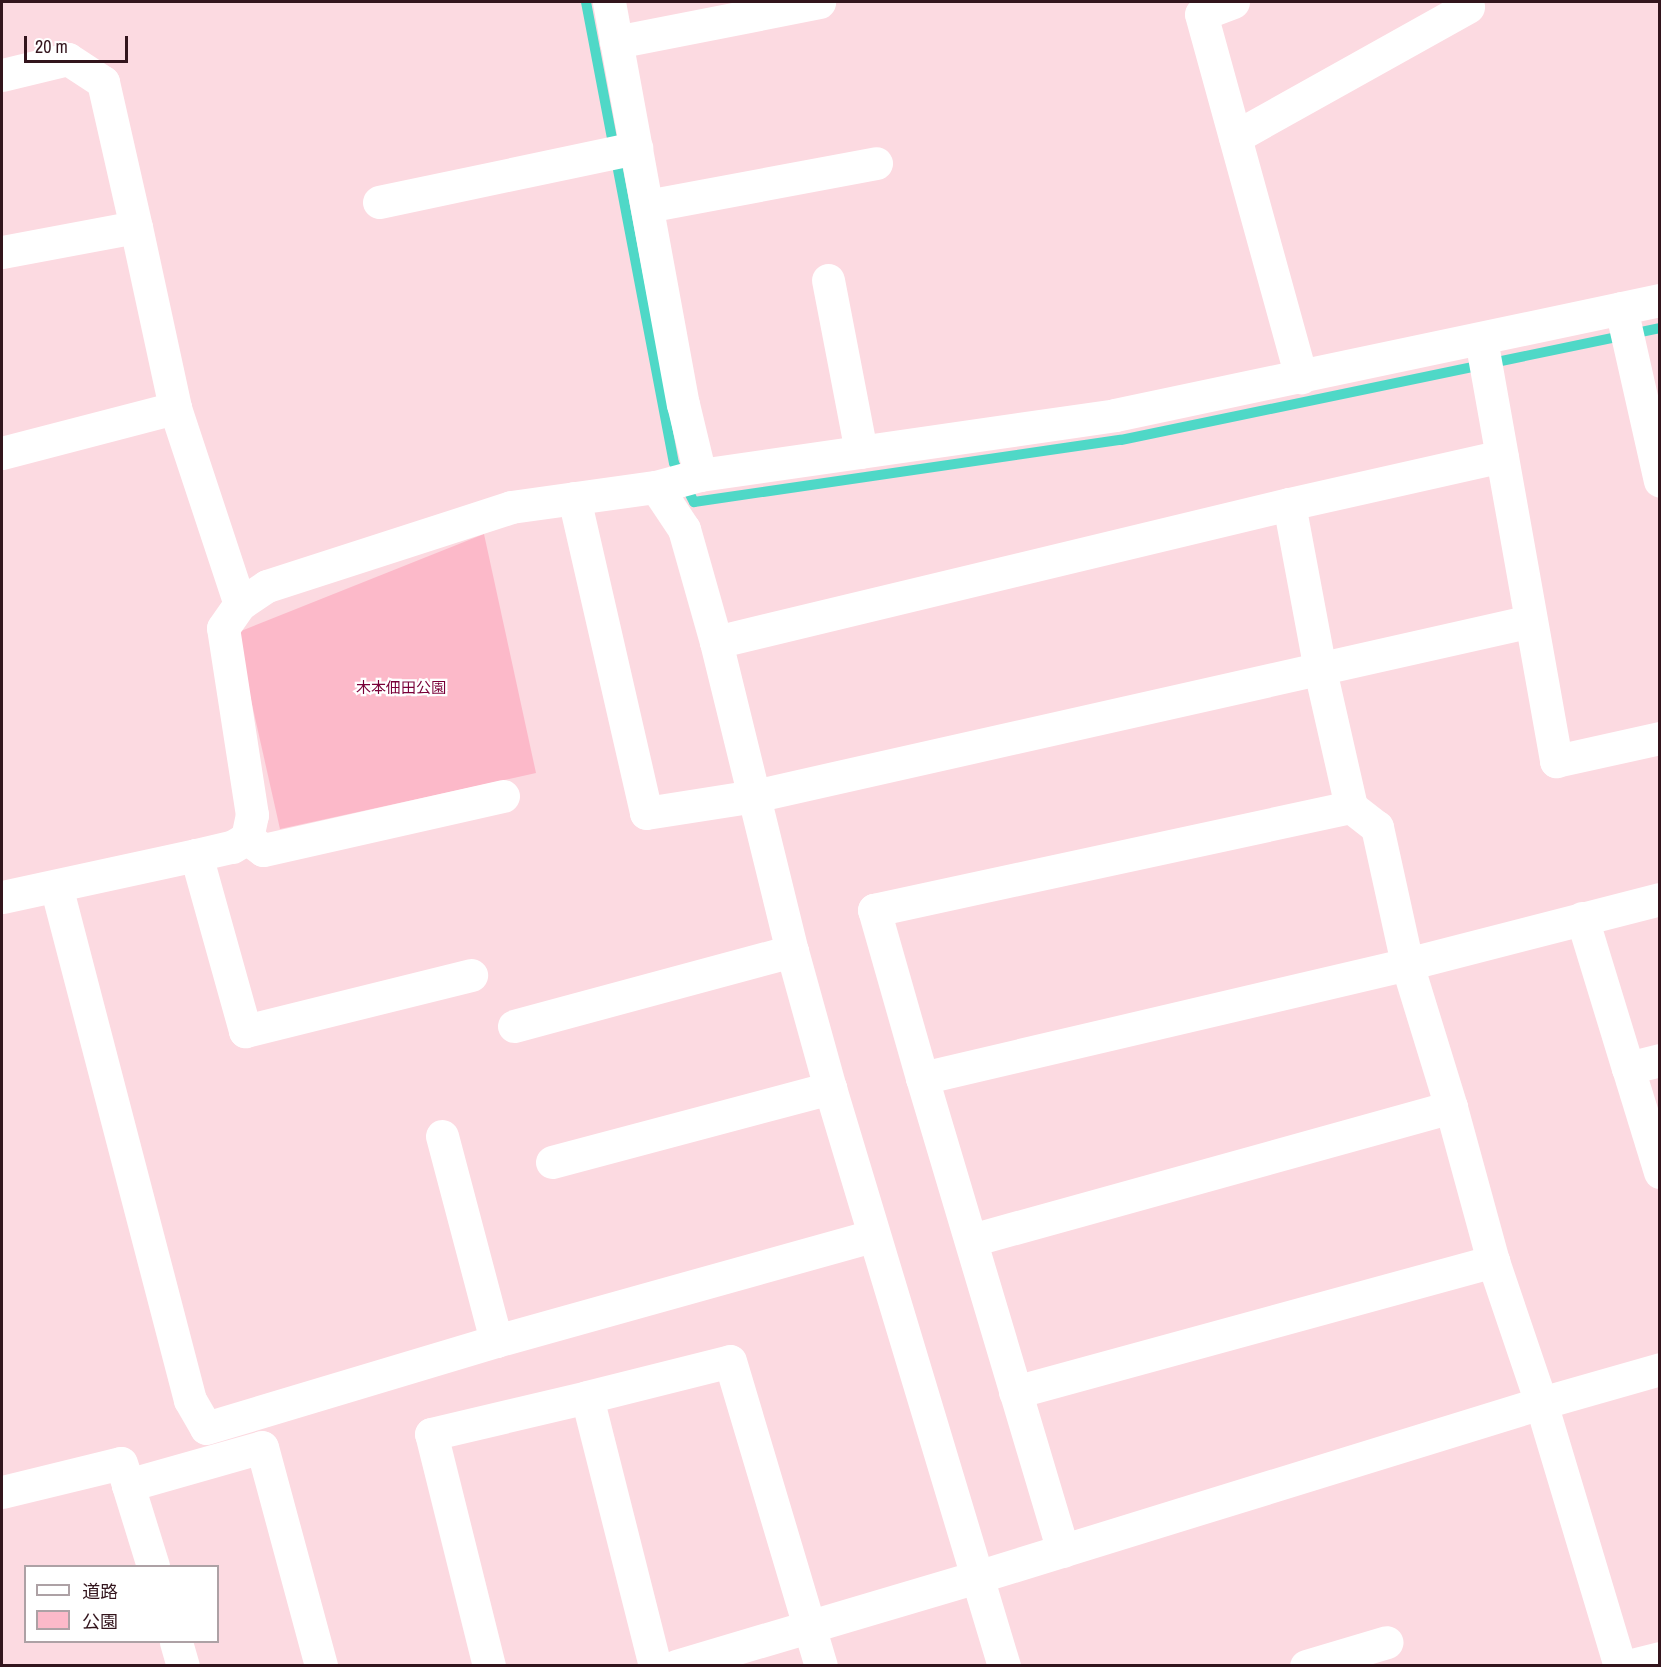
<!DOCTYPE html>
<meta charset="utf-8">
<style>
body{margin:0}
#map{position:relative;width:1661px;height:1667px;overflow:hidden;background:#fcdae1;font-family:"Archivo Narrow","Noto Sans JP",sans-serif}
div>[style]{position:absolute}
[style*='--x']{left:calc(var(--x)*1px);top:calc(var(--y)*1px);width:calc(var(--w)*1px);rotate:calc(var(--a)*1deg)}
.green>*{inset:0;background:#fcb9c9}
.stream>*{height:10px;margin:-5px;padding:0 5px;transform-origin:5px;border-radius:5px;background:#4fd8c7}
.street>*{height:33px;margin:-16.5px;padding:0 16.5px;transform-origin:16.5px;border-radius:16.5px;background:#fff}
span{translate:-50% -50%;white-space:nowrap;text-align:center;line-height:1.15;-webkit-text-stroke:4.5px #fff;paint-order:stroke}
.park-label{font-size:15px;color:#790038}
.frame{position:absolute;inset:0;border:3px solid #33151d;pointer-events:none}
.legend{position:absolute;left:24px;top:1565px;width:195px;height:78px;box-sizing:border-box;background:#fff;border:2px solid #ada1a5;margin:0;padding:8px 10px;list-style:none;font-size:18px;color:#33151d}
.legend li{display:flex;align-items:center;gap:12px;height:30px}
.legend b{width:30px;border:2px solid #ada1a5}
.scale{position:absolute;left:24px;top:36px;width:104px;height:27px;box-sizing:border-box;border:3px solid #33151d;border-top:0;padding-left:8px;font-size:18px;line-height:21px;white-space:nowrap;color:#33151d;-webkit-text-stroke:4px #fff;paint-order:stroke}
</style>
<div id="map">
<div class="green">
<i style="clip-path:polygon(484px 534px,536px 773px,280px 829px,236px 633px)"></i>
</div>
<div class="stream">
<i style="--x:586;--y:2;--w:469;--a:79.2"></i>
<i style="--x:674;--y:463;--w:44;--a:62.9"></i>
<i style="--x:694;--y:502;--w:431;--a:-8.3"></i>
<i style="--x:1121;--y:440;--w:551;--a:-11.74"></i>
</div>
<div class="street">
<i style="--x:609;--y:2;--w:409;--a:79.6"></i>
<i style="--x:683;--y:404;--w:73;--a:76.5"></i>
<i style="--x:1233;--y:2;--w:34;--a:159"></i>
<i style="--x:1201;--y:14;--w:377;--a:74.6"></i>
<i style="--x:616;--y:42;--w:207;--a:-11.1"></i>
<i style="--x:2;--y:75;--w:68;--a:-13.6"></i>
<i style="--x:68;--y:59;--w:42;--a:33.3"></i>
<i style="--x:103;--y:82;--w:149;--a:77.2"></i>
<i style="--x:1235;--y:137;--w:267;--a:-29.2"></i>
<i style="--x:379;--y:202;--w:263;--a:-11.9"></i>
<i style="--x:647;--y:206;--w:233;--a:-10.6"></i>
<i style="--x:2;--y:252;--w:136;--a:-10.6"></i>
<i style="--x:136;--y:227;--w:185;--a:77.8"></i>
<i style="--x:175;--y:408;--w:206;--a:71.7"></i>
<i style="--x:828;--y:280;--w:175;--a:79.1"></i>
<i style="--x:1621;--y:308;--w:177;--a:77.3"></i>
<i style="--x:1481;--y:339;--w:429;--a:79.9"></i>
<i style="--x:1556;--y:761;--w:107;--a:-12.5"></i>
<i style="--x:2;--y:453;--w:179;--a:-14.6"></i>
<i style="--x:656;--y:487;--w:50;--a:56.3"></i>
<i style="--x:684;--y:529;--w:117;--a:74.2"></i>
<i style="--x:716;--y:642;--w:318;--a:76.2"></i>
<i style="--x:792;--y:951;--w:142;--a:74.5"></i>
<i style="--x:830;--y:1088;--w:604;--a:73.25"></i>
<i style="--x:574;--y:498;--w:323;--a:77.1"></i>
<i style="--x:646;--y:813;--w:109;--a:-8.9"></i>
<i style="--x:754;--y:796;--w:796;--a:-12.69"></i>
<i style="--x:1289;--y:504;--w:218;--a:-12.7"></i>
<i style="--x:716;--y:642;--w:589;--a:-13.54"></i>
<i style="--x:1289;--y:504;--w:169;--a:79.4"></i>
<i style="--x:1320;--y:670;--w:140;--a:77.2"></i>
<i style="--x:503;--y:796;--w:246;--a:167.3"></i>
<i style="--x:263;--y:850;--w:20;--a:-143"></i>
<i style="--x:247;--y:838;--w:24;--a:-78"></i>
<i style="--x:252;--y:815;--w:189;--a:-98.8"></i>
<i style="--x:223;--y:628;--w:29;--a:-55"></i>
<i style="--x:240;--y:604;--w:32;--a:-34"></i>
<i style="--x:267;--y:586;--w:256;--a:-17.9"></i>
<i style="--x:511;--y:507;--w:146;--a:-7.9"></i>
<i style="--x:656;--y:487;--w:46;--a:-15.3"></i>
<i style="--x:700;--y:475;--w:419;--a:-8.2"></i>
<i style="--x:1115;--y:415;--w:557;--a:-11.92"></i>
<i style="--x:196;--y:855;--w:183;--a:74.4"></i>
<i style="--x:245;--y:1031;--w:233;--a:-13.9"></i>
<i style="--x:56;--y:886;--w:531;--a:75.39"></i>
<i style="--x:190;--y:1400;--w:32;--a:60"></i>
<i style="--x:206;--y:1428;--w:303;--a:-16.7"></i>
<i style="--x:496;--y:1341;--w:391;--a:-15.6"></i>
<i style="--x:2;--y:897;--w:198;--a:-12.2"></i>
<i style="--x:196;--y:855;--w:37;--a:-13"></i>
<i style="--x:232;--y:847;--w:17;--a:-31"></i>
<i style="--x:1582;--y:918;--w:157;--a:73"></i>
<i style="--x:1628;--y:1068;--w:33;--a:-14"></i>
<i style="--x:514;--y:1026;--w:288;--a:-15.1"></i>
<i style="--x:1628;--y:1068;--w:109;--a:72.9"></i>
<i style="--x:922;--y:1078;--w:175;--a:-105.9"></i>
<i style="--x:874;--y:910;--w:488;--a:-12.2"></i>
<i style="--x:1351;--y:807;--w:33;--a:38"></i>
<i style="--x:1377;--y:827;--w:140;--a:77.6"></i>
<i style="--x:1407;--y:964;--w:150;--a:72.9"></i>
<i style="--x:1451;--y:1107;--w:498;--a:164.5"></i>
<i style="--x:442;--y:1136;--w:212;--a:75.2"></i>
<i style="--x:552;--y:1162;--w:288;--a:-14.9"></i>
<i style="--x:1493;--y:1261;--w:150;--a:71.3"></i>
<i style="--x:1541;--y:1403;--w:275;--a:73.3"></i>
<i style="--x:1015;--y:1392;--w:496;--a:-15.3"></i>
<i style="--x:1493;--y:1261;--w:160;--a:-105.3"></i>
<i style="--x:2;--y:1492;--w:122;--a:-13.7"></i>
<i style="--x:121;--y:1463;--w:23;--a:72"></i>
<i style="--x:1063;--y:1551;--w:494;--a:-106.6"></i>
<i style="--x:922;--y:1078;--w:498;--a:-13.2"></i>
<i style="--x:1407;--y:964;--w:261;--a:-14.4"></i>
<i style="--x:153;--y:1566;--w:85;--a:-107.2"></i>
<i style="--x:128;--y:1485;--w:139;--a:-15.8"></i>
<i style="--x:262;--y:1447;--w:227;--a:74.9"></i>
<i style="--x:176;--y:1642;--w:25;--a:74"></i>
<i style="--x:489;--y:1666;--w:239;--a:-104"></i>
<i style="--x:431;--y:1434;--w:160;--a:-13.3"></i>
<i style="--x:655;--y:1666;--w:277;--a:-104.2"></i>
<i style="--x:587;--y:1397;--w:147;--a:-14.1"></i>
<i style="--x:730;--y:1361;--w:318;--a:73.4"></i>
<i style="--x:676;--y:1666;--w:314;--a:-16.5"></i>
<i style="--x:977;--y:1577;--w:590;--a:-17.15"></i>
<i style="--x:1541;--y:1403;--w:124;--a:-15.9"></i>
<i style="--x:1306;--y:1666;--w:84;--a:-16.5"></i>
<i style="--x:1628;--y:1666;--w:33;--a:-14"></i>
</div>
<div class="park-label">
<span style="left:401px;top:688px">木本佃田公園</span>
</div>
<div class="frame"></div>
<ul class="legend">
<li><b style="height:8px;background:#fff"></b>道路</li>
<li><b style="height:16px;background:#fcb9c9"></b>公園</li>
</ul>
<div class="scale">20 m</div>
</div>
